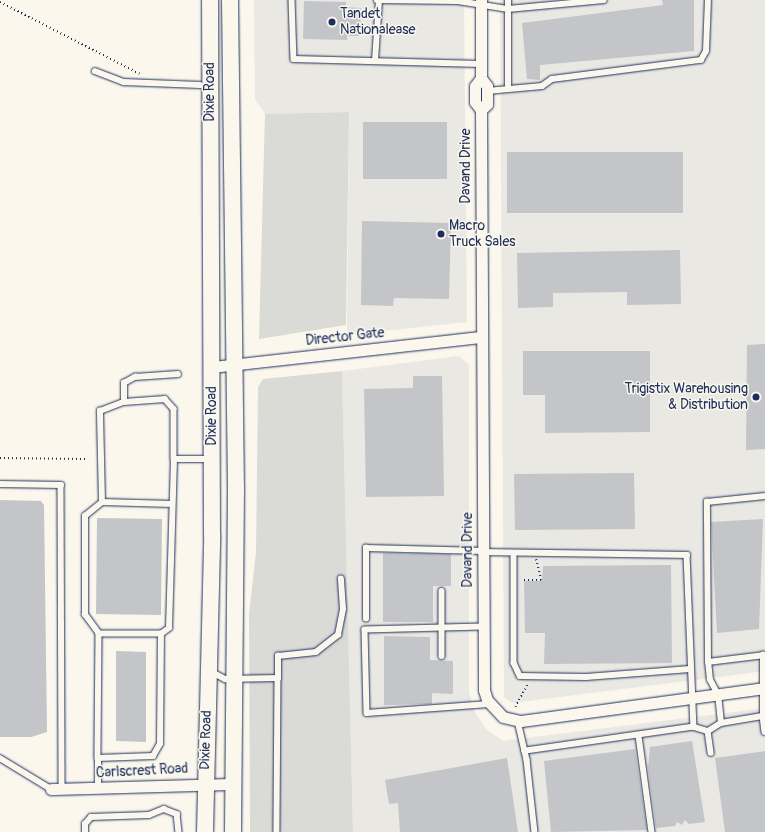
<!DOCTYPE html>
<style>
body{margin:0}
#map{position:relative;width:765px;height:832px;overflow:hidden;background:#fbf7ec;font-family:Pangolin,sans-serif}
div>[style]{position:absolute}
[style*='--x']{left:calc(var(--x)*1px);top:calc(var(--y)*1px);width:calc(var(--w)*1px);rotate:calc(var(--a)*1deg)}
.built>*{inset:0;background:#eae8e2}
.green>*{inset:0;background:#dadad7}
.building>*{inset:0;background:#c3c5c9}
.path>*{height:1.5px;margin-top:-0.75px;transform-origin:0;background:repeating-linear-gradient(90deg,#1b2f5e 0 1px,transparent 0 4px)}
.roads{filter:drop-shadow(0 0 1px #1b2f5e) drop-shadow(0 0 1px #1b2f5e)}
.service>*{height:5.5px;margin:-2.75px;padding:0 2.75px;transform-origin:2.75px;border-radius:2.75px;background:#fbf7ec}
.minor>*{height:11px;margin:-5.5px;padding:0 5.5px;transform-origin:5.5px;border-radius:5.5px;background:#fbf7ec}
.secondary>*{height:16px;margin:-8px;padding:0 8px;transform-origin:8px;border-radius:8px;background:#fbf7ec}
.dots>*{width:11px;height:11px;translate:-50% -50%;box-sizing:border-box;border:2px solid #fbf7ec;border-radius:50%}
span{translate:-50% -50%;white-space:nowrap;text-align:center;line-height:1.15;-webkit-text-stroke:3px #fbf7ec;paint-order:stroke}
.poi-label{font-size:14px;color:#1b2f5e}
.left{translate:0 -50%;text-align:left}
.right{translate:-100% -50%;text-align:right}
.street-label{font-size:14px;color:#1b2f5e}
</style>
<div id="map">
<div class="built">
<i style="clip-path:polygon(254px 0,464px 0,467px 322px,347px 335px,349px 112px,265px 114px,255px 99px)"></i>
<i style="clip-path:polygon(500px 0,765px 0,765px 671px,512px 703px,504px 697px)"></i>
<i style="clip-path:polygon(459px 356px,469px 365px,469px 692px,475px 712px,486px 729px,503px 741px,765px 708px,765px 832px,353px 832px,342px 371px)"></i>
</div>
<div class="green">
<i style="clip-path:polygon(349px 112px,346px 325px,259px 339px,265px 114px)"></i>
<i style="clip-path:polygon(342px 371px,353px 832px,250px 832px,249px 614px,256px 552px,258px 387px,263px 379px)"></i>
</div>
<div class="building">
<i style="clip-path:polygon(662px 0,694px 0,694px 51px,540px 65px,540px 80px,527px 79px,522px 23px,663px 5px)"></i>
<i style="clip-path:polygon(304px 1px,346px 2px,346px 7px,361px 8px,360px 36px,347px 36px,347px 40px,303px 39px)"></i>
<i style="clip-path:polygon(363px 122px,447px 122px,447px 179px,363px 179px)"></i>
<i style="clip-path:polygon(507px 152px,683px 152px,683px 213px,507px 213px)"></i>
<i style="clip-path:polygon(362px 221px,451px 223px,449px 299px,394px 298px,393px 306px,361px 305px)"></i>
<i style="clip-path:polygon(680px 250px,681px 304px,627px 305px,627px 292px,553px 293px,553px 307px,518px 308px,517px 253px)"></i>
<i style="clip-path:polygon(765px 344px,765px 449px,746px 450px,747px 345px)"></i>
<i style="clip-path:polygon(523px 351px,650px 351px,650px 432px,545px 433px,545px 395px,523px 395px)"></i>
<i style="clip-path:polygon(413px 376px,442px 376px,444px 496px,366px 497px,364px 389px,413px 388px)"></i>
<i style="clip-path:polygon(634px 473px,635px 529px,515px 530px,514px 474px)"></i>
<i style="clip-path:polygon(0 500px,41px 501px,44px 505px,47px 732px,31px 737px,0 737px)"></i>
<i style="clip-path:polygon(97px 518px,162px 519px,161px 615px,96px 614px)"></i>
<i style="clip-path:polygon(763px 519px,759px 629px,717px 633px,711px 522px)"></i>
<i style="clip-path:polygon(383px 553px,451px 554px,451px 586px,433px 586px,433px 622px,383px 622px)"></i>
<i style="clip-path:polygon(671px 565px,672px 663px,544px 664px,545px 633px,525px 633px,524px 581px,542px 581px,543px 566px)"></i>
<i style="clip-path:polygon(384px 636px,430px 637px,430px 660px,453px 661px,453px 694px,432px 693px,432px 704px,384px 705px)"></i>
<i style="clip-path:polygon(116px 651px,146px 652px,146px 742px,116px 741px)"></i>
<i style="clip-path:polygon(692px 741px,705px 822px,689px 824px,685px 820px,682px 825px,677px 822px,675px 826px,656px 828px,648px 768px,650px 747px)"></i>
<i style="clip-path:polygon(635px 749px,647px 830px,551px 832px,544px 761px)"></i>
<i style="clip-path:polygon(765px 751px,765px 832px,725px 832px,715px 758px)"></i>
<i style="clip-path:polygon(507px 758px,518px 832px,400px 832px,398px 803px,389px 804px,385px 780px)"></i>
</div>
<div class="path">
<i style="--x:0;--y:2;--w:157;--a:27.2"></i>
<i style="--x:0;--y:458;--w:85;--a:0.7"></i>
<i style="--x:524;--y:580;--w:17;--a:0"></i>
<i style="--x:541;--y:580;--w:21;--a:-104"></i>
<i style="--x:515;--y:707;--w:25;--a:-61"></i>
</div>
<div class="roads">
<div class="service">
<i style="--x:292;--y:0;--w:59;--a:88.1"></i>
<i style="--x:294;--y:59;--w:187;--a:1.5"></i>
<i style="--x:377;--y:0;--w:81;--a:0.7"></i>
<i style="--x:458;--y:1;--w:51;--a:9.1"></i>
<i style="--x:508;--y:9;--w:96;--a:-5.4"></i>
<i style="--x:375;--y:61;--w:60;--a:-86.2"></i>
<i style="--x:95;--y:71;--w:31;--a:21"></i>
<i style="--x:124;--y:82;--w:76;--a:2.3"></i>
<i style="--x:508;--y:89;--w:89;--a:-90"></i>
<i style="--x:487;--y:91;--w:55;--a:-5.2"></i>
<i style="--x:542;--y:86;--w:12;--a:-35"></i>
<i style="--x:552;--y:79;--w:150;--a:-7.3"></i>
<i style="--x:701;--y:60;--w:10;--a:-61"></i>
<i style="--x:706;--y:51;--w:51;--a:-87.8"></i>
<i style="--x:124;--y:402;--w:19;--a:-90"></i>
<i style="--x:124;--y:383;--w:13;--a:-29"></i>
<i style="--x:135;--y:377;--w:43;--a:-4"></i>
<i style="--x:0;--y:484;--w:61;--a:0.9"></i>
<i style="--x:61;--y:485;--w:303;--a:89.8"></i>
<i style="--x:102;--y:502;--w:70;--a:1.6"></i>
<i style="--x:483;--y:552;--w:204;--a:0.8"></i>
<i style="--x:687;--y:555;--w:172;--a:87.7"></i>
<i style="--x:694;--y:727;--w:171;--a:171.9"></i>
<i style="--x:514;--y:553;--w:110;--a:90"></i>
<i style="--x:514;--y:663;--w:14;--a:65"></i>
<i style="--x:520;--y:676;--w:66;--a:0.9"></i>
<i style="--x:586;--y:677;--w:104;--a:-4.4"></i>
<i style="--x:442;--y:591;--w:65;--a:90"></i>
<i style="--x:366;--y:619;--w:71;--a:-90"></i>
<i style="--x:366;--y:548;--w:117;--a:1.5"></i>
<i style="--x:483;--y:627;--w:118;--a:178.5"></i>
<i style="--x:365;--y:630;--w:83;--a:88.6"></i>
<i style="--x:367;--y:713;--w:122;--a:-4.2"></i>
<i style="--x:99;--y:634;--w:24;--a:-126"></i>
<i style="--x:85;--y:615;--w:99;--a:-90"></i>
<i style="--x:85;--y:516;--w:22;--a:-39"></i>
<i style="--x:102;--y:502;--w:91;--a:-91.3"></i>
<i style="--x:100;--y:411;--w:26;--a:-21"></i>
<i style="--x:124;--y:402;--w:41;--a:-4.2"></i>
<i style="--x:165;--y:399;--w:13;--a:48"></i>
<i style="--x:174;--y:409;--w:50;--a:90"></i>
<i style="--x:161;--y:634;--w:10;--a:-37"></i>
<i style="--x:169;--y:628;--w:169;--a:-88.3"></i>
<i style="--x:174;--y:459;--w:36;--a:0"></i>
<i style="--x:708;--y:662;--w:57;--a:-7"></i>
<i style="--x:212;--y:672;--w:15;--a:28"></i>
<i style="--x:225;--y:679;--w:53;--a:-1.1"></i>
<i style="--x:278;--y:678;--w:154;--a:90.4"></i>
<i style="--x:278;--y:678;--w:22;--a:-90"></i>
<i style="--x:278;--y:656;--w:38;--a:-6"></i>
<i style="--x:316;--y:652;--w:28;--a:-38"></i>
<i style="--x:338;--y:635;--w:26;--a:-79"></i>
<i style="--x:343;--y:609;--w:30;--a:-94"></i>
<i style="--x:763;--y:716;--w:16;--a:83"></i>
<i style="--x:518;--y:721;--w:40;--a:77"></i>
<i style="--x:527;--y:760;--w:72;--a:83.7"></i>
<i style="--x:721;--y:723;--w:43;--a:-9.5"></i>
<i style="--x:763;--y:716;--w:61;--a:-90"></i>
<i style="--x:694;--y:727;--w:15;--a:16"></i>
<i style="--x:708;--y:731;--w:22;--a:82"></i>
<i style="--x:708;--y:731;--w:15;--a:-32"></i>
<i style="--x:721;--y:723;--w:28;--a:-96"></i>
<i style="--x:718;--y:695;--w:17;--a:-118"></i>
<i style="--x:710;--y:680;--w:18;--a:-96"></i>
<i style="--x:708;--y:662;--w:160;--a:-90.4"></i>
<i style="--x:707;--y:502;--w:58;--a:-5.9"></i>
<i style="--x:639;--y:736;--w:97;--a:82.3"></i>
<i style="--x:0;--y:758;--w:60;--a:31.3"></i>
<i style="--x:98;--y:789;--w:31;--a:-90"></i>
<i style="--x:98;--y:758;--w:55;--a:-2.1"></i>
<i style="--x:153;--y:756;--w:14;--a:-60"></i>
<i style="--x:160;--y:744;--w:110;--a:-89.5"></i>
<i style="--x:161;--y:634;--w:62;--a:180"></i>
<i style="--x:99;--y:634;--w:124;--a:90.5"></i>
<i style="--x:85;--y:832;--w:8;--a:-90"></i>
<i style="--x:85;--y:824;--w:9;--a:-49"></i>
<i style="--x:91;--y:817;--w:58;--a:-2"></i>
<i style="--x:149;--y:815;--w:16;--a:-22"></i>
<i style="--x:164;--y:809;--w:14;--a:21"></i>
<i style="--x:177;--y:814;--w:18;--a:84"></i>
</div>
<div class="minor">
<i style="--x:481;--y:0;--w:78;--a:90"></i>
<i style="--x:481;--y:78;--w:10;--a:127"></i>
<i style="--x:475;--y:86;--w:16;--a:90"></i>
<i style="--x:475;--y:102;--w:10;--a:53"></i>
<i style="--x:481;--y:110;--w:580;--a:89.7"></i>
<i style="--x:484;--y:690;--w:10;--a:73"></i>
<i style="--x:487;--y:700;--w:23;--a:47"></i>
<i style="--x:503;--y:717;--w:18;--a:13"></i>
<i style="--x:521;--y:721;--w:246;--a:-7.7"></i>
<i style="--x:481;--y:78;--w:10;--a:53"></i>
<i style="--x:487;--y:86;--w:18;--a:90"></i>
<i style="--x:487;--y:104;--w:8;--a:135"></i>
<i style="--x:212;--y:367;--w:271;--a:-6.4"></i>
<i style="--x:51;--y:789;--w:182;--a:-1.6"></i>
</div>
<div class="secondary">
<i style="--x:230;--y:0;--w:488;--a:89.3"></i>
<i style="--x:236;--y:488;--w:344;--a:90.5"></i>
<i style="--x:205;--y:832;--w:297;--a:-88.6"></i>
<i style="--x:212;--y:535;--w:535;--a:-90.21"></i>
</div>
</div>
<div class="dots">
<i style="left:332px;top:22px;background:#1b2f5e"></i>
<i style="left:441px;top:234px;background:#1b2f5e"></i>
<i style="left:756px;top:397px;background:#1b2f5e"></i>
</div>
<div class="poi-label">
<span class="left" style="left:340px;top:22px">Tandet<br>Nationalease</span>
<span class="left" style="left:449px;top:234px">Macro<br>Truck Sales</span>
<span class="right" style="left:748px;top:397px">Trigistix Warehousing<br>&amp; Distribution</span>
</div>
<div class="street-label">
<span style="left:210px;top:92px;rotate:-90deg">Dixie Road</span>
<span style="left:466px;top:166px;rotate:-90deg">Davand Drive</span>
<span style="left:345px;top:337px;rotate:-6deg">Director Gate</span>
<span style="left:212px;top:416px;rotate:-90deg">Dixie Road</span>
<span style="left:468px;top:550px;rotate:-90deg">Davand Drive</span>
<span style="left:206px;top:740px;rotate:-88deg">Dixie Road</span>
<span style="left:142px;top:771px;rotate:-3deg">Carlscrest Road</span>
</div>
</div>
